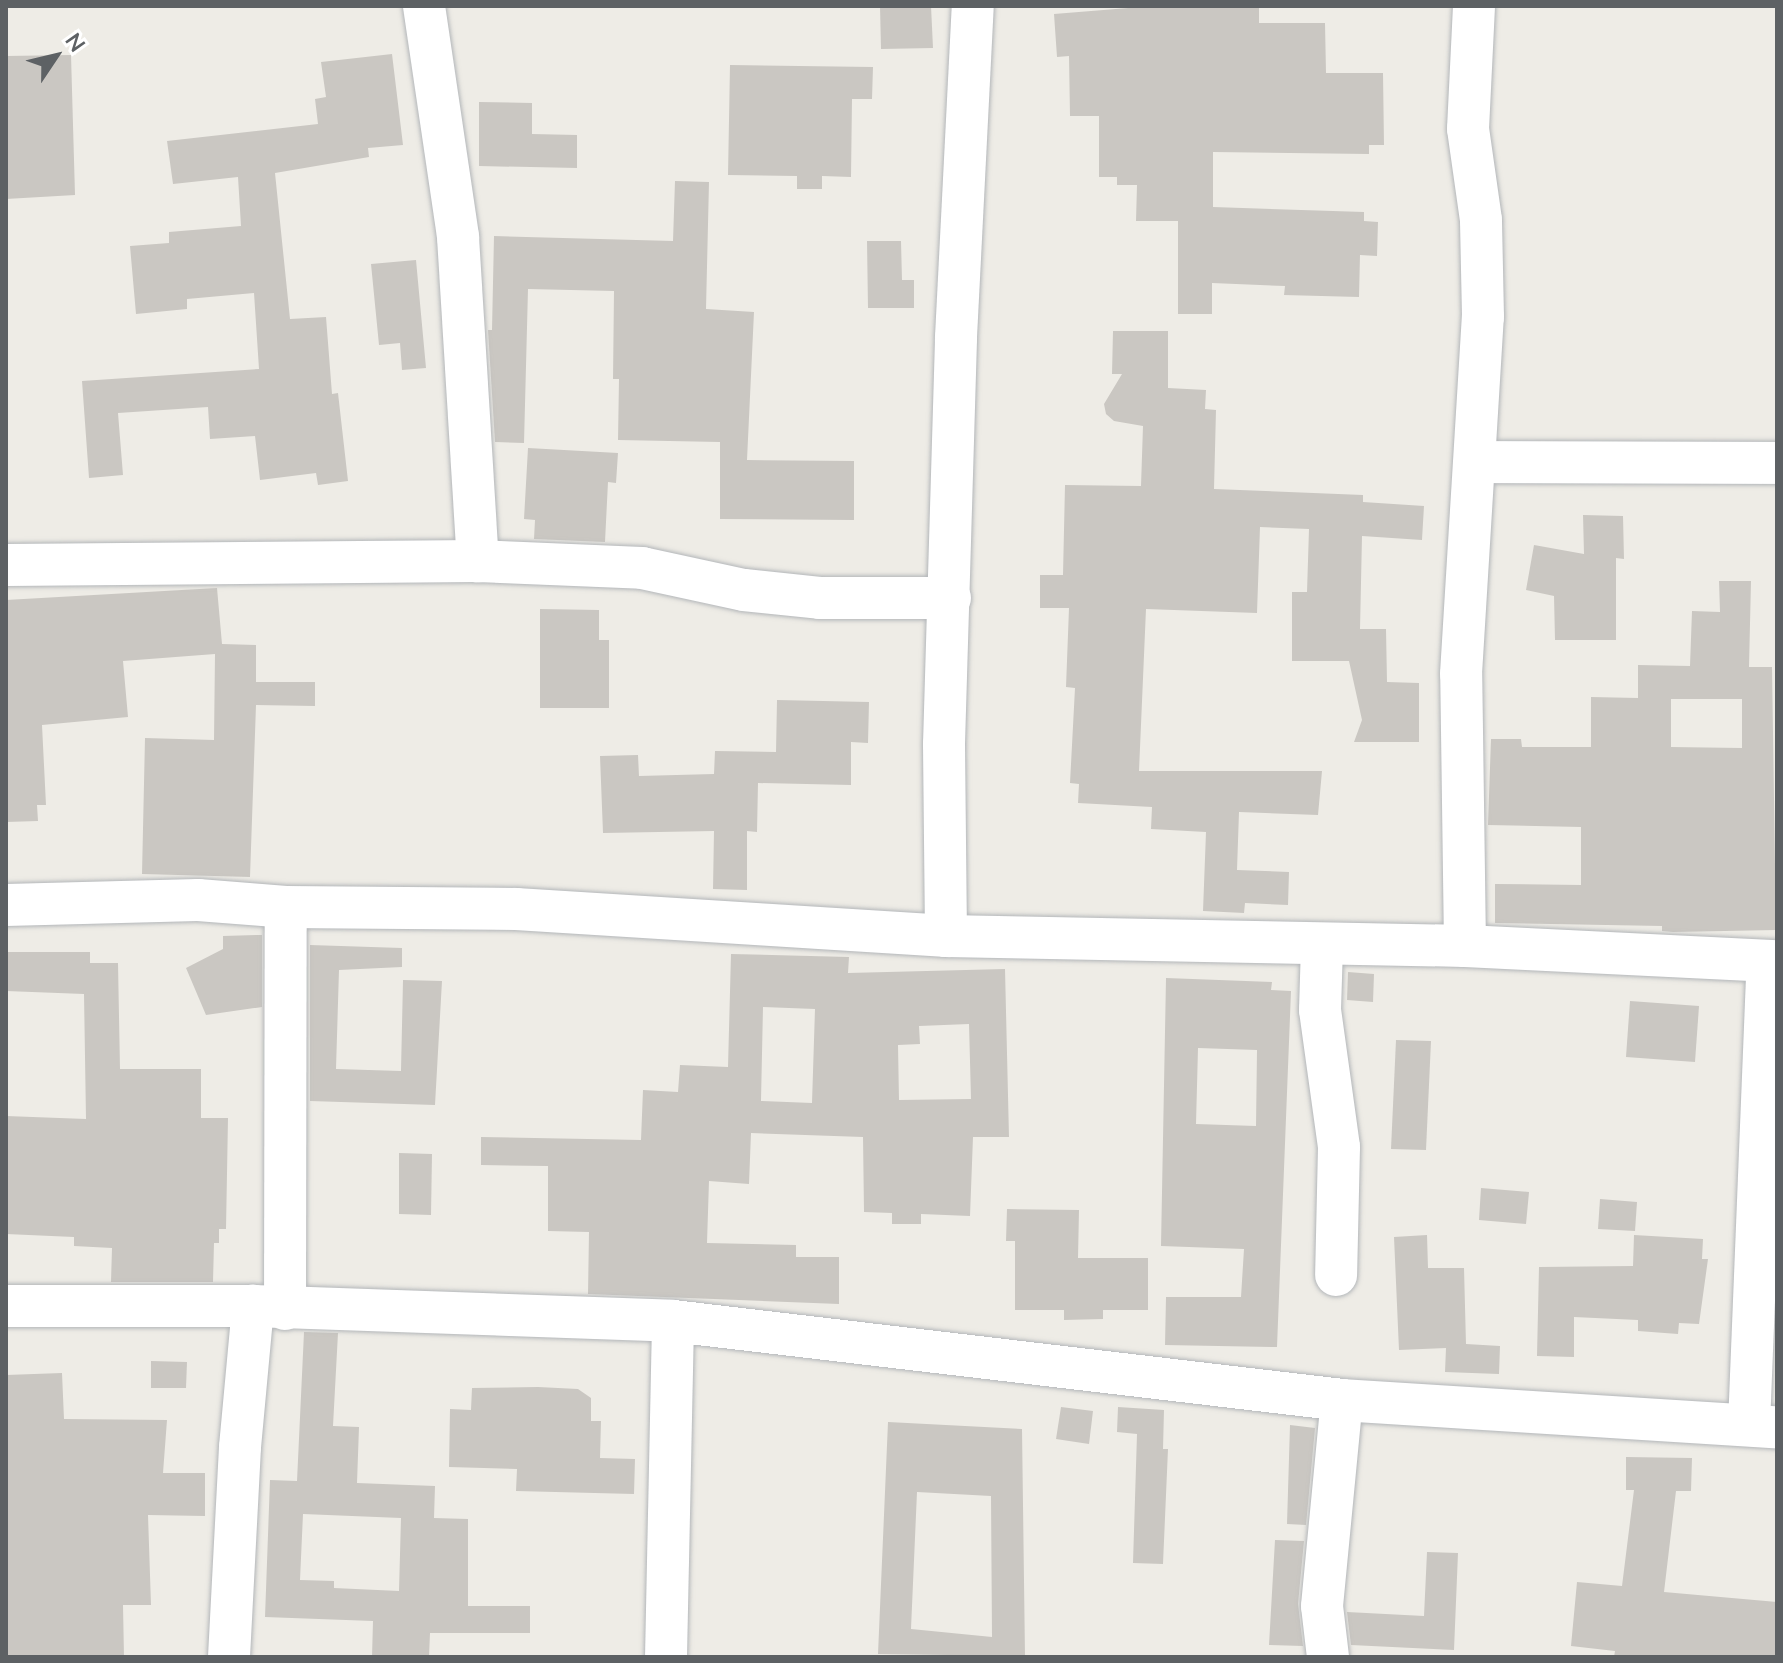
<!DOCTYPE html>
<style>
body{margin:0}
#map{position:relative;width:1783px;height:1663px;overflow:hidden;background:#eeece6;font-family:Mulish,sans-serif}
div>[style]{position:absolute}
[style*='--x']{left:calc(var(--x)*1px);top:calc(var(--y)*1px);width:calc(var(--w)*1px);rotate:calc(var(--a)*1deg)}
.building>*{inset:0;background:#cac7c2}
.roads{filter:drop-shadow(0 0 2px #b3b6b9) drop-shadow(0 0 2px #b3b6b9)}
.minor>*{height:42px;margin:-21px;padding:0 21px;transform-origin:21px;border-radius:21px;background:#fff}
span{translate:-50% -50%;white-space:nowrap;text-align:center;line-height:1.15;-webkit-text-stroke:6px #fff;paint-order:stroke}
.frame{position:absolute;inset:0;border:8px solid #5d6164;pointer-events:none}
.north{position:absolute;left:16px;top:16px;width:80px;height:80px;-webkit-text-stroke:6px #fff;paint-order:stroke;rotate:55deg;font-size:22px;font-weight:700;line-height:32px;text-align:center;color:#5d6164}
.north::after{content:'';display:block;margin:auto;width:28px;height:36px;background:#5d6164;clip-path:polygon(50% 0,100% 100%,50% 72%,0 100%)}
</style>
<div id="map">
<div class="building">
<i style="clip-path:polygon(880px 6px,931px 6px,933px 48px,881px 49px)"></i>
<i style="clip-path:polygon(1153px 6px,1259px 6px,1259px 23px,1325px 23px,1326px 73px,1383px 73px,1384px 145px,1369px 145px,1369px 154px,1213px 152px,1213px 207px,1364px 212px,1364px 221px,1378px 222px,1377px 256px,1360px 255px,1359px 297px,1284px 295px,1285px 286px,1212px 283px,1212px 314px,1178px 314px,1178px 221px,1136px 221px,1137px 185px,1117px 185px,1117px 177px,1099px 177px,1099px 116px,1070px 116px,1069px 56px,1057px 57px,1054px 14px)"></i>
<i style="clip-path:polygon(392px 54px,403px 145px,368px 148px,369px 157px,275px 173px,290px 319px,326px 317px,332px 394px,338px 393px,348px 481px,318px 485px,316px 473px,260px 480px,255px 436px,210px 439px,208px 407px,118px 413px,123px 475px,89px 478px,82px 381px,259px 369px,254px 293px,187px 299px,187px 309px,136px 314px,130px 246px,169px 243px,169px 232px,241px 226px,238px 177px,173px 184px,167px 141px,318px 124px,315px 99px,326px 97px,321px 62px)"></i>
<i style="clip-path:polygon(71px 55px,75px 195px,6px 199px,6px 56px)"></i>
<i style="clip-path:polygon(730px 65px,873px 67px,872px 99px,852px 99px,851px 177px,822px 176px,822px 189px,797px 189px,797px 176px,728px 175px)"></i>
<i style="clip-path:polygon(479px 102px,532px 103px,532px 134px,577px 135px,577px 168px,479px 166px)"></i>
<i style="clip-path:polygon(675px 181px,709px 182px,706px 309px,754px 312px,747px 460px,854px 461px,854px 520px,720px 519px,720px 442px,618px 440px,619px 379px,613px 379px,614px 291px,528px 289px,524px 443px,495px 442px,488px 330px,492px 330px,494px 236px,673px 241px)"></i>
<i style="clip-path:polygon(867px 241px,901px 241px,902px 280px,914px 280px,914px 308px,868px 308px)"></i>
<i style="clip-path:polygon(416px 260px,426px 368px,402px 370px,400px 343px,379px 345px,371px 264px)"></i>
<i style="clip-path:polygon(1113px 331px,1168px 331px,1168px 388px,1206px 390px,1205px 409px,1216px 410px,1214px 489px,1363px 495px,1363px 502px,1424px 506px,1422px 540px,1362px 536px,1360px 629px,1386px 629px,1387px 682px,1419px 683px,1419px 742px,1354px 742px,1362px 720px,1349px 661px,1292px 661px,1292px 592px,1307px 592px,1309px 529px,1260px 527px,1257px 613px,1146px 609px,1139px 771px,1322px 771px,1318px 815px,1239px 812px,1237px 870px,1289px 872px,1288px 905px,1245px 903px,1244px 913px,1203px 911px,1206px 832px,1151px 829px,1152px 807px,1078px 803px,1079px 784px,1070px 783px,1075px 688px,1066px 687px,1069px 608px,1040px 608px,1040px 575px,1063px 575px,1065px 485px,1141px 486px,1143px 426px,1114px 421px,1106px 414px,1104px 404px,1122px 374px,1112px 374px)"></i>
<i style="clip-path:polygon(528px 448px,618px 453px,616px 483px,608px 482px,605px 542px,534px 539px,535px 520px,524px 519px)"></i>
<i style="clip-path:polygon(1583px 515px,1623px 516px,1624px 559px,1616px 558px,1616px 640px,1555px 640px,1554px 596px,1526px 590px,1534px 545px,1584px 554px)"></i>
<i style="clip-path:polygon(evenodd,1719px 581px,1751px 581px,1749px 667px,1772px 667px,1776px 930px,1673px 932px,1662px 931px,1662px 926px,1495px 923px,1495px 884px,1581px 885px,1581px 827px,1488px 825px,1491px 739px,1521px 739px,1522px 747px,1591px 747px,1591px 697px,1638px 698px,1638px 665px,1690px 666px,1692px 611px,1720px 612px,1719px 581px,1671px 699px,1742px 699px,1742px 748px,1671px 747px,1671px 699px)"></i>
<i style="clip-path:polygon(217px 588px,222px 644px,256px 645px,256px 682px,315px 682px,315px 706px,256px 705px,250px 877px,142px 874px,145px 738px,214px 740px,215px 654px,123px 661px,128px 717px,42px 725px,46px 805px,37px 805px,38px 821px,6px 822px,6px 600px)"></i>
<i style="clip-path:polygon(540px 609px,599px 610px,599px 640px,609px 640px,609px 708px,540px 708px)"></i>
<i style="clip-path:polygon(777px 700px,869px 702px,868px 743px,851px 742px,851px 785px,758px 783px,757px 832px,747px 831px,747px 890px,713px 889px,714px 831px,603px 833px,600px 756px,638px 755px,639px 776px,714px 774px,715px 751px,776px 752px)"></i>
<i style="clip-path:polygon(258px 935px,262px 935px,262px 1007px,206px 1015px,186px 968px,223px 949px,223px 936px)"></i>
<i style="clip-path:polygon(310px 945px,402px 948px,402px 967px,339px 970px,336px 1069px,401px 1071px,403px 980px,442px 981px,435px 1105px,310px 1101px)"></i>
<i style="clip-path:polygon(6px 952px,90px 952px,90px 963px,118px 963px,120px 1069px,201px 1069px,201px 1118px,228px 1118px,226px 1229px,219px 1229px,219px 1243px,214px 1243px,213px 1282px,111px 1282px,112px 1248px,74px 1246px,74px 1237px,6px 1234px,6px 1116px,86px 1119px,84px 994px,6px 991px)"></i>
<i style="clip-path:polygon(evenodd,731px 954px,849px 957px,848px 973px,1005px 969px,1009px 1137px,973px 1137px,970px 1216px,921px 1214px,921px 1224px,892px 1224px,892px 1213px,864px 1212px,863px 1137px,751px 1133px,749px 1184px,709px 1181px,707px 1243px,796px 1245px,796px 1257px,839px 1257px,839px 1304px,588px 1294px,589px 1232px,548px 1231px,548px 1166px,481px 1165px,481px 1137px,641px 1140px,643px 1090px,678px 1092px,680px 1065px,728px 1067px,731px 954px,763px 1007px,815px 1009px,812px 1103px,761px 1101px,763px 1007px,731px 954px,969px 1024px,971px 1099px,899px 1100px,898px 1045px,920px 1044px,919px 1026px,969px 1024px)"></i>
<i style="clip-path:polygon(1348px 972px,1374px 974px,1373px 1002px,1347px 1000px)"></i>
<i style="clip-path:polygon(evenodd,1166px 978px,1272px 982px,1271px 990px,1291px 991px,1277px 1347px,1165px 1345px,1166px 1297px,1241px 1297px,1244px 1249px,1161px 1246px,1166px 978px,1198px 1048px,1257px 1050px,1256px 1126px,1196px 1124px,1198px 1048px)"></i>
<i style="clip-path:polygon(1630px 1001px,1699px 1006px,1695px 1062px,1626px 1057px)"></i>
<i style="clip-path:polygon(1396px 1040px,1431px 1041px,1426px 1150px,1391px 1149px)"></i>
<i style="clip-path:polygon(399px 1153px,432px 1154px,431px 1215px,399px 1214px)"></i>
<i style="clip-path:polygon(1481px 1188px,1529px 1192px,1526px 1224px,1479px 1220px)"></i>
<i style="clip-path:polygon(1600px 1199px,1637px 1202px,1635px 1231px,1598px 1229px)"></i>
<i style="clip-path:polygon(1007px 1209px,1079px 1210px,1078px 1258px,1148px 1258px,1148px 1310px,1103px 1310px,1103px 1319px,1064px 1320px,1064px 1310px,1015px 1310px,1015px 1241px,1006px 1241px)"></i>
<i style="clip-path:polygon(1427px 1235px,1428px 1268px,1464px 1268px,1466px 1344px,1500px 1346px,1499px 1374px,1445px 1372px,1446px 1348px,1399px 1350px,1394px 1237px)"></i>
<i style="clip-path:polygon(1634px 1235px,1703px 1239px,1702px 1259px,1708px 1259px,1699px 1324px,1679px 1323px,1678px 1334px,1638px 1331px,1638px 1320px,1574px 1317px,1574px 1357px,1537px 1356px,1539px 1267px,1633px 1266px)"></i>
<i style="clip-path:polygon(evenodd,304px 1332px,338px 1333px,333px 1426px,359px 1427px,357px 1483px,435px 1486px,434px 1518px,468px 1519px,468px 1606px,530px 1606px,530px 1633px,430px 1633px,429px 1657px,372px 1657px,373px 1621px,265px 1617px,270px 1480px,297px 1481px,304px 1332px,303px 1514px,401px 1518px,399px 1591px,334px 1588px,334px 1581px,300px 1580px,303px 1514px)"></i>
<i style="clip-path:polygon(151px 1361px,187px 1362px,186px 1388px,151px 1388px)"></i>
<i style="clip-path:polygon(62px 1373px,64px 1419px,167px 1420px,163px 1473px,205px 1473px,205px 1516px,148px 1515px,151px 1605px,123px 1605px,124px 1657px,6px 1657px,6px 1375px)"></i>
<i style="clip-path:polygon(538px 1387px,578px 1389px,591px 1398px,591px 1421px,601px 1421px,600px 1458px,635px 1459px,634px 1494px,516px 1491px,517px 1469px,449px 1467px,450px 1409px,471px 1410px,472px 1388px)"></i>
<i style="clip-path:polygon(1061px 1407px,1093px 1411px,1089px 1444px,1056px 1439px)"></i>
<i style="clip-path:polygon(1118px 1407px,1164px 1410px,1163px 1449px,1168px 1449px,1163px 1564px,1133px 1563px,1137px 1434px,1117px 1432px)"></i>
<i style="clip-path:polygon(evenodd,888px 1422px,1022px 1429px,1025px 1656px,878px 1654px,888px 1422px,917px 1492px,991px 1496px,992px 1637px,911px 1629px,917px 1492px)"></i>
<i style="clip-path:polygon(1290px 1425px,1315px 1428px,1306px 1525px,1287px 1524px)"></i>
<i style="clip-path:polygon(1626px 1457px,1692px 1458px,1691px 1491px,1676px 1491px,1664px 1592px,1777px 1602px,1777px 1657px,1614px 1657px,1615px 1651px,1571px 1646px,1577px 1582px,1622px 1586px,1634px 1490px,1626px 1490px)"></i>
<i style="clip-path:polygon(1275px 1540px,1304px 1541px,1298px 1604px,1303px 1646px,1269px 1645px)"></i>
<i style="clip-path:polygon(1427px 1552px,1458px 1553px,1454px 1650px,1351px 1645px,1347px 1612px,1424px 1616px)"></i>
</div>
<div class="roads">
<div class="minor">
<i style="--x:424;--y:6;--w:233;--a:81.6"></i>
<i style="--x:458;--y:237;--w:325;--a:86.5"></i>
<i style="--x:1477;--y:462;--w:300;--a:0.2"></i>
<i style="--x:6;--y:565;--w:472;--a:-0.5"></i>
<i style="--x:478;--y:561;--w:164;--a:2.4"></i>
<i style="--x:642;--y:568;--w:104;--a:12.2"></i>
<i style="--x:744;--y:590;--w:76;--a:6"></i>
<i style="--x:820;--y:598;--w:130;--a:0"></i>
<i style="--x:6;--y:905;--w:192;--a:-1.5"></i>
<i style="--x:198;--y:900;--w:88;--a:4.5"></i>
<i style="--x:286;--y:907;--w:231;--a:0.5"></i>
<i style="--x:517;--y:909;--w:430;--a:3.6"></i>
<i style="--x:946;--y:936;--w:519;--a:1.1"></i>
<i style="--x:1465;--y:946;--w:312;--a:2.8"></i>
<i style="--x:946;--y:936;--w:192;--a:-90.6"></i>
<i style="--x:944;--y:744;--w:407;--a:-88.3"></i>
<i style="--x:956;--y:337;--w:331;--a:-87.1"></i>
<i style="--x:1322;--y:946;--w:64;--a:91.8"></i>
<i style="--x:1320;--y:1010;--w:138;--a:82.1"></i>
<i style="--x:1339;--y:1147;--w:128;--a:91.3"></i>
<i style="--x:1465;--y:946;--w:272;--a:-90.8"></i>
<i style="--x:1461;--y:674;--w:358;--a:-86.5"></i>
<i style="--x:1483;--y:317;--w:97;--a:-91.2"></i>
<i style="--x:1481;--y:220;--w:92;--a:-98.1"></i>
<i style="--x:1468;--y:129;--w:123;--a:-87.2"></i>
<i style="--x:6;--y:1306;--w:247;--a:0"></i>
<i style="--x:253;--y:1306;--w:420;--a:2"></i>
<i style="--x:673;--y:1321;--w:674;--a:6.73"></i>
<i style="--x:1342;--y:1400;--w:436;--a:3.6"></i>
<i style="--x:285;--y:1309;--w:402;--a:-89.9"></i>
<i style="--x:1749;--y:1425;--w:464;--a:-87.7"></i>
<i style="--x:229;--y:1657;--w:210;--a:-87"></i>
<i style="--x:240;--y:1447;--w:142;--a:-84.7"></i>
<i style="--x:666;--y:1657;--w:336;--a:-88.8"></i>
<i style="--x:1328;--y:1657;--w:51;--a:-96.7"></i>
<i style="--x:1322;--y:1606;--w:207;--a:-84.5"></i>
</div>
</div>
<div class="frame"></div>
<div class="north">N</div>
</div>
